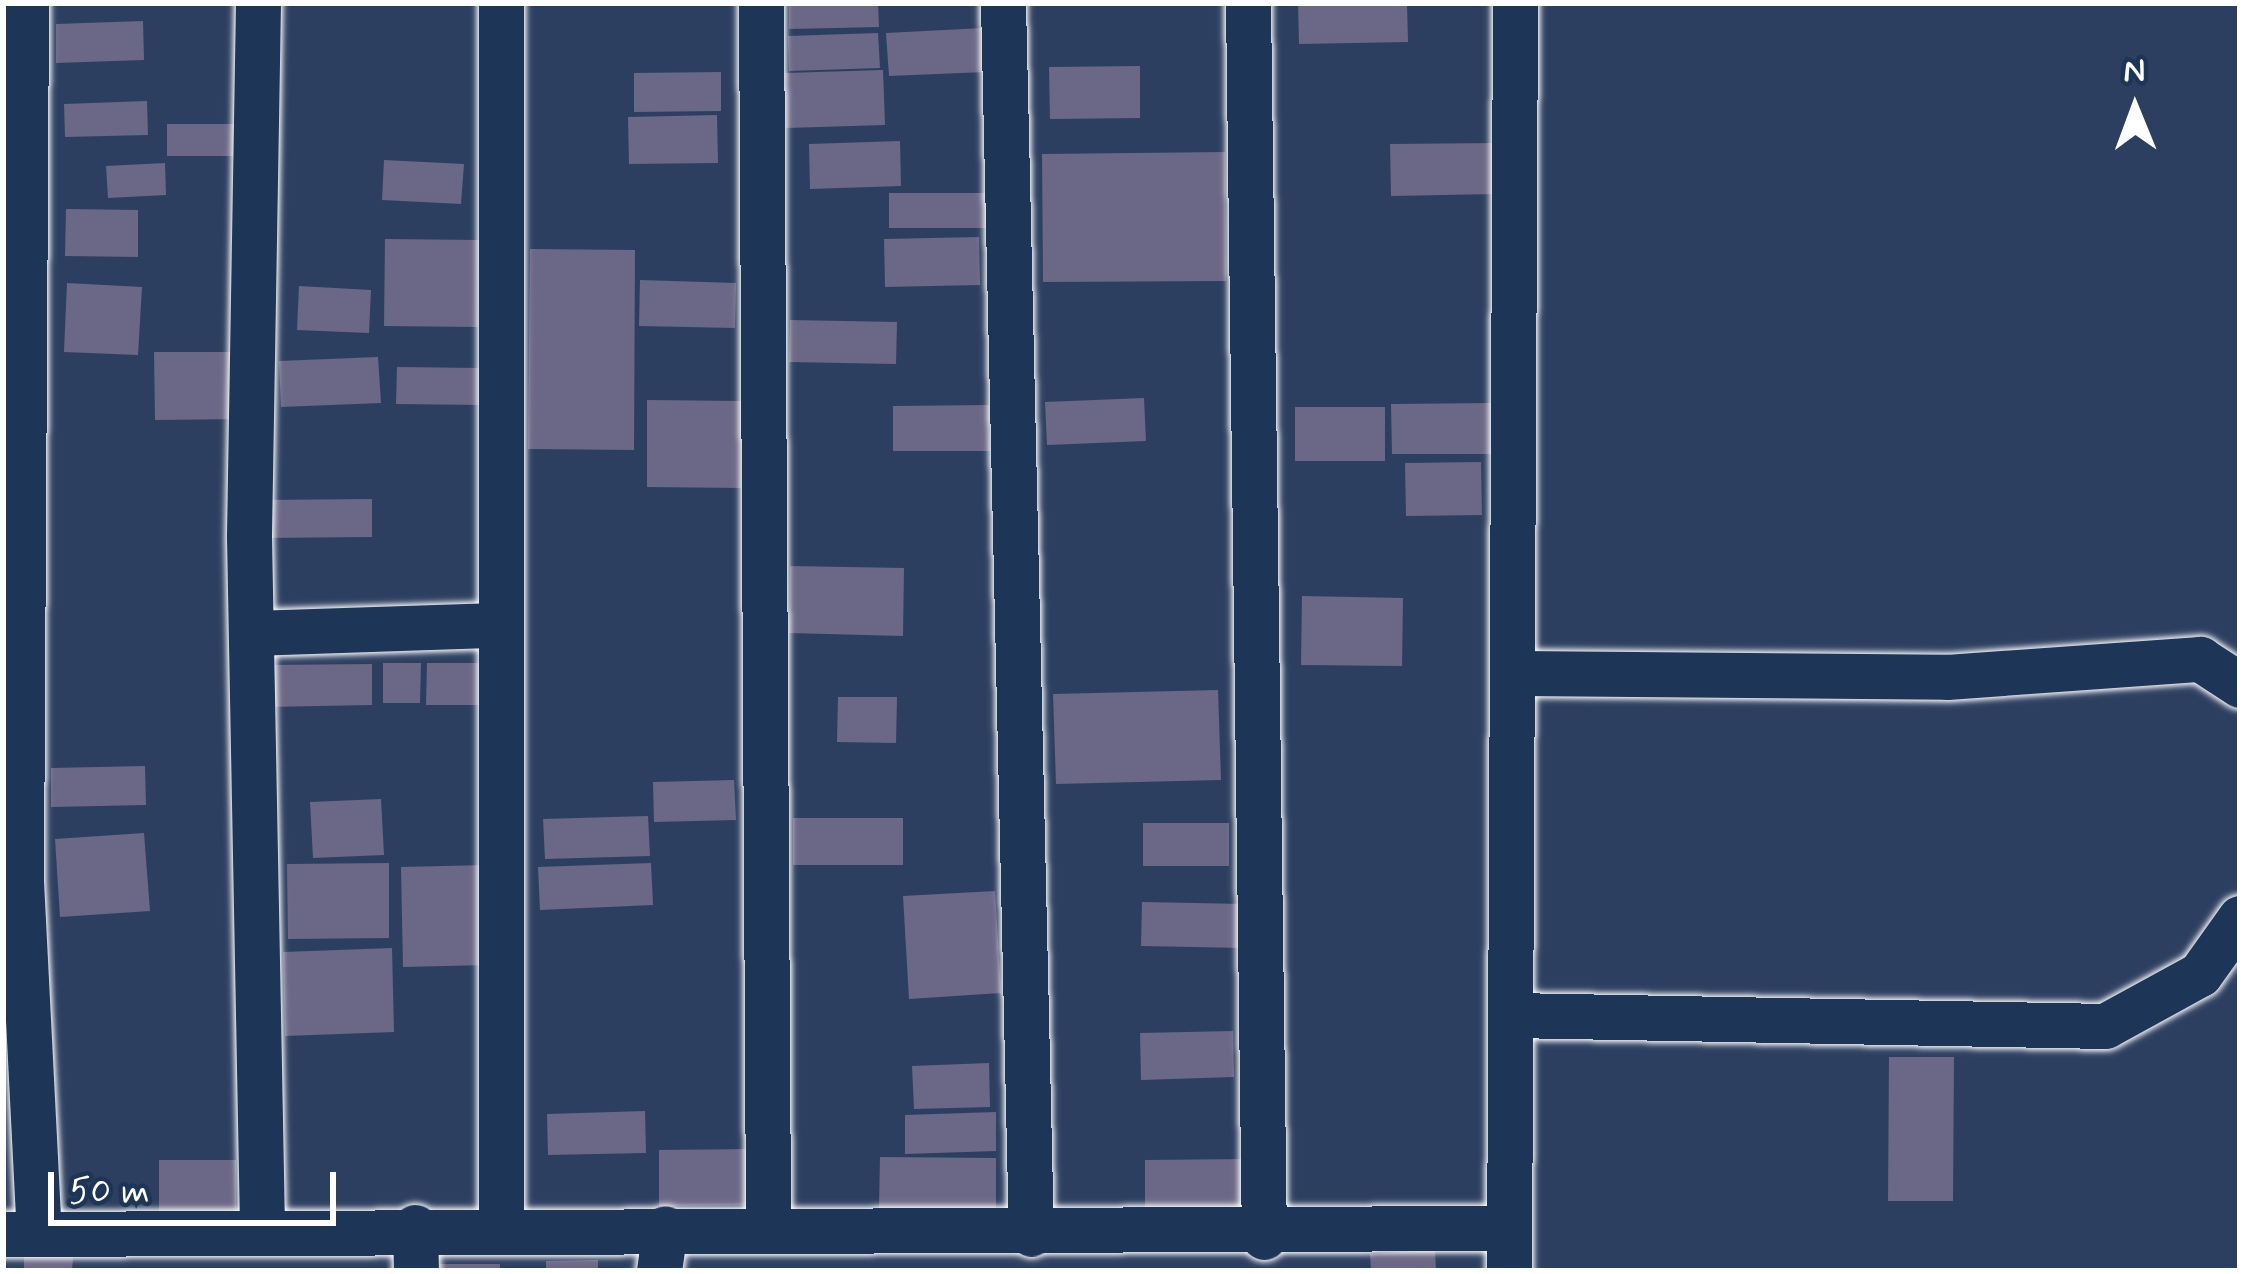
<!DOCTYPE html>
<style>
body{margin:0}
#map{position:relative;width:2243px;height:1274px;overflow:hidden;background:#2d3f60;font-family:Mynerve,sans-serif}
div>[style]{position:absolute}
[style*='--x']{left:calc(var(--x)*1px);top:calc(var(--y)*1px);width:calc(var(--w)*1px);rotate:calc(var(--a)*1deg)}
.building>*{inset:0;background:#6b6786}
.roads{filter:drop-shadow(0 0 3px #fff) drop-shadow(0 0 3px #fff)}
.minor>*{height:45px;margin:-22.5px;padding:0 22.5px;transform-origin:22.5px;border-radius:22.5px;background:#1d3557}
span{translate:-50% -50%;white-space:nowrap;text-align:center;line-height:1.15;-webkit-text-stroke:9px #1d3557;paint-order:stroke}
.frame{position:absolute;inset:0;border:6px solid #fff;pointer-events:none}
.north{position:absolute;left:2075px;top:48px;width:120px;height:120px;-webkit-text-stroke:9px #1d3557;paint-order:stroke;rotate:359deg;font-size:33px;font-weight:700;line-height:48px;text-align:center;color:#fff}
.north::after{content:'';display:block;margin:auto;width:42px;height:54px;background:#fff;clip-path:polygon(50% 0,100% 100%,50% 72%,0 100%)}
.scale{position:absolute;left:48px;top:1172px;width:288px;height:54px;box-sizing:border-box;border:6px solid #fff;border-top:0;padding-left:15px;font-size:36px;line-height:42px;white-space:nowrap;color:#fff;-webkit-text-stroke:9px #1d3557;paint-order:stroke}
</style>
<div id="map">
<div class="building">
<i style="clip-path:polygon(789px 3px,878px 3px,879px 27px,789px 29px)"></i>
<i style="clip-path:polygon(1298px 3px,1407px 3px,1408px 42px,1299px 44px)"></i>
<i style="clip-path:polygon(143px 21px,144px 60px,56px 63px,56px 24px)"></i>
<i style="clip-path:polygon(983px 28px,985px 72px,889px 76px,886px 33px)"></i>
<i style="clip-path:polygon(878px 33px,880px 68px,789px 71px,788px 36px)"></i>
<i style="clip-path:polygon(1140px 66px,1140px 118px,1050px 119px,1049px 67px)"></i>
<i style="clip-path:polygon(883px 70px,885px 125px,786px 128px,785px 73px)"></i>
<i style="clip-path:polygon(721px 72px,721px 111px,634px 112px,634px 73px)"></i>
<i style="clip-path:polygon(147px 101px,148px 135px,65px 137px,64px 104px)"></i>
<i style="clip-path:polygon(717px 115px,718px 163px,629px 164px,628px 117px)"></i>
<i style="clip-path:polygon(167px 124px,243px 124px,243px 156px,167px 156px)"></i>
<i style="clip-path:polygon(900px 141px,901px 186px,810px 189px,809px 144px)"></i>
<i style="clip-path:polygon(1496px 143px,1497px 194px,1391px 196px,1390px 144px)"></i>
<i style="clip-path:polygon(1225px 152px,1226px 281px,1043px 282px,1042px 154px)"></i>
<i style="clip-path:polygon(384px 160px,464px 164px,461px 204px,382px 200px)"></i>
<i style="clip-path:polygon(165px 163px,166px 195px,108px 198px,106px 166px)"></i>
<i style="clip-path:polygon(889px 193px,988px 193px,989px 228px,889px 228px)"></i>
<i style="clip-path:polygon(66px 209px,138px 210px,138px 257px,65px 256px)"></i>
<i style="clip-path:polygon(979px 237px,980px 285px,885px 287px,884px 239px)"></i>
<i style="clip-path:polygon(385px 239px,479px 240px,478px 327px,384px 326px)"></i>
<i style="clip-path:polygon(530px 249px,635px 250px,634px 450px,528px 449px)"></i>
<i style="clip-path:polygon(640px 280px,736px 283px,735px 328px,639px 326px)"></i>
<i style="clip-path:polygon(67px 283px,142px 287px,138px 355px,64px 352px)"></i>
<i style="clip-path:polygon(299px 286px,371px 290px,369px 333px,297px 330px)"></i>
<i style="clip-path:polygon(790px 320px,897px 322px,896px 364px,789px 362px)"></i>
<i style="clip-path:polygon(154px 352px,244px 352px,244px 419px,155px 420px)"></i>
<i style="clip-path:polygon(378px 357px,381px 403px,281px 407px,279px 361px)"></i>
<i style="clip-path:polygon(397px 367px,482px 368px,482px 405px,396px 404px)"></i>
<i style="clip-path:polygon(1144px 398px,1146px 441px,1047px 445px,1045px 402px)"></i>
<i style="clip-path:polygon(647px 400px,742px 401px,741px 488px,647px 487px)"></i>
<i style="clip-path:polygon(1494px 403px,1494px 454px,1392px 454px,1391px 404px)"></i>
<i style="clip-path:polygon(989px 405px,990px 451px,893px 451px,893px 406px)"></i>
<i style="clip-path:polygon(1295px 407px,1385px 407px,1385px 461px,1295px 461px)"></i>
<i style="clip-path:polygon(1481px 462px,1482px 515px,1406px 516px,1405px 463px)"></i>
<i style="clip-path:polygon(372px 499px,372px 537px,261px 538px,260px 500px)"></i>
<i style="clip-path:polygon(790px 566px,904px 568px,903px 636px,789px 633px)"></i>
<i style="clip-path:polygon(1302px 596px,1403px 598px,1402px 666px,1301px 665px)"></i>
<i style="clip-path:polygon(383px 663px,421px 663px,420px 703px,383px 703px)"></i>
<i style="clip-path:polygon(427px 663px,487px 663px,486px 705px,426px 705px)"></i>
<i style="clip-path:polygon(372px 664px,372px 705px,267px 707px,267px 665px)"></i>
<i style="clip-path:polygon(1218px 690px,1221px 780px,1056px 784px,1053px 694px)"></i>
<i style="clip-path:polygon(838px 697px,897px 697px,896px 743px,837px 742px)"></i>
<i style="clip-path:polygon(145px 766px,146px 805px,51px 807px,51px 768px)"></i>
<i style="clip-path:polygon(734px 780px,736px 820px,654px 822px,653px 782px)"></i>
<i style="clip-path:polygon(381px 799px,384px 855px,313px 858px,310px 802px)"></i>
<i style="clip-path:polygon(648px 816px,650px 856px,545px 859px,543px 819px)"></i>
<i style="clip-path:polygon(793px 818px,903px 818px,903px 865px,793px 865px)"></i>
<i style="clip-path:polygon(1143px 823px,1229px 823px,1229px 866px,1143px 866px)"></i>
<i style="clip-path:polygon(144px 833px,150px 911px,60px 917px,55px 839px)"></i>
<i style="clip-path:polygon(389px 863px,389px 938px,288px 939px,287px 864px)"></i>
<i style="clip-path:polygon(651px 863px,653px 905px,540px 910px,538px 867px)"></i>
<i style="clip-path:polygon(486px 865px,488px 965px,403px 967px,401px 867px)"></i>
<i style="clip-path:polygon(995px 891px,1001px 993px,909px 999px,903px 896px)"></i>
<i style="clip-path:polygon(1142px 902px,1245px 904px,1244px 948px,1141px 946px)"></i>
<i style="clip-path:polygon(392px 948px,394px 1032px,285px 1036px,283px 952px)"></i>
<i style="clip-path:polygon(1233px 1031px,1234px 1077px,1141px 1080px,1140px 1033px)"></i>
<i style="clip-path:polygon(1889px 1057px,1954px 1057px,1953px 1201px,1888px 1201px)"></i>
<i style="clip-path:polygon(989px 1063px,990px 1107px,914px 1109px,912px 1066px)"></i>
<i style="clip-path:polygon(645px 1111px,646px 1153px,548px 1155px,547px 1114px)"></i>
<i style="clip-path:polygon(996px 1112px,996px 1151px,905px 1154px,905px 1115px)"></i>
<i style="clip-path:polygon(753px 1149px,753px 1205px,659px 1206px,659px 1150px)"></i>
<i style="clip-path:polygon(880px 1157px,996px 1158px,996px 1209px,879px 1208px)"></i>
<i style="clip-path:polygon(1247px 1159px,1248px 1208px,1145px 1209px,1145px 1160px)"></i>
<i style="clip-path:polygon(159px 1160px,236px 1160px,236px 1216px,159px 1216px)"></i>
<i style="clip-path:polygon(1435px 1250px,1436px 1271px,1371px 1271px,1370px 1254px)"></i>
<i style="clip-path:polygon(24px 1256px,73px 1257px,72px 1271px,24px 1271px)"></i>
<i style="clip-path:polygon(598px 1260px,598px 1271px,546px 1271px,546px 1261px)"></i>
<i style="clip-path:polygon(440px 1264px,500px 1264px,500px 1271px,440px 1271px)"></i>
</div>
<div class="roads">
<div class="minor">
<i style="--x:26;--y:3;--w:878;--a:90.33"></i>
<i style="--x:21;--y:881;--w:352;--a:87.1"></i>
<i style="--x:258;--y:3;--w:534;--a:90.97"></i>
<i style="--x:249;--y:537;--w:688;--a:88.92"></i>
<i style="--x:501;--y:3;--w:1225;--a:90"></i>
<i style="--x:761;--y:3;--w:1225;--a:89.67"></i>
<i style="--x:1003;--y:3;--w:1231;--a:88.7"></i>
<i style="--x:1248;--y:3;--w:1234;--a:89.26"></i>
<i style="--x:252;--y:633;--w:245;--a:-1.9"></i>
<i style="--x:1519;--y:673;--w:428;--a:0.5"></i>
<i style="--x:1947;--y:677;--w:254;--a:-4.1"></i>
<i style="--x:2200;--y:659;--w:48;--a:33"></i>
<i style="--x:1512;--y:1015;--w:593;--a:1.06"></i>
<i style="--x:2105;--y:1026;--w:108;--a:-28.7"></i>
<i style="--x:2200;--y:974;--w:69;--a:-54.5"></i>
<i style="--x:415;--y:1227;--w:44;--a:88.7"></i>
<i style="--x:3;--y:1234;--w:1505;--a:-0.23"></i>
<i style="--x:659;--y:1271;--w:43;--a:-82.1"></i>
<i style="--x:1509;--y:1271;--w:1268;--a:-89.73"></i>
</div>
</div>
<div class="frame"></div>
<div class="north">N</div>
<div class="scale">50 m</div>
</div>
